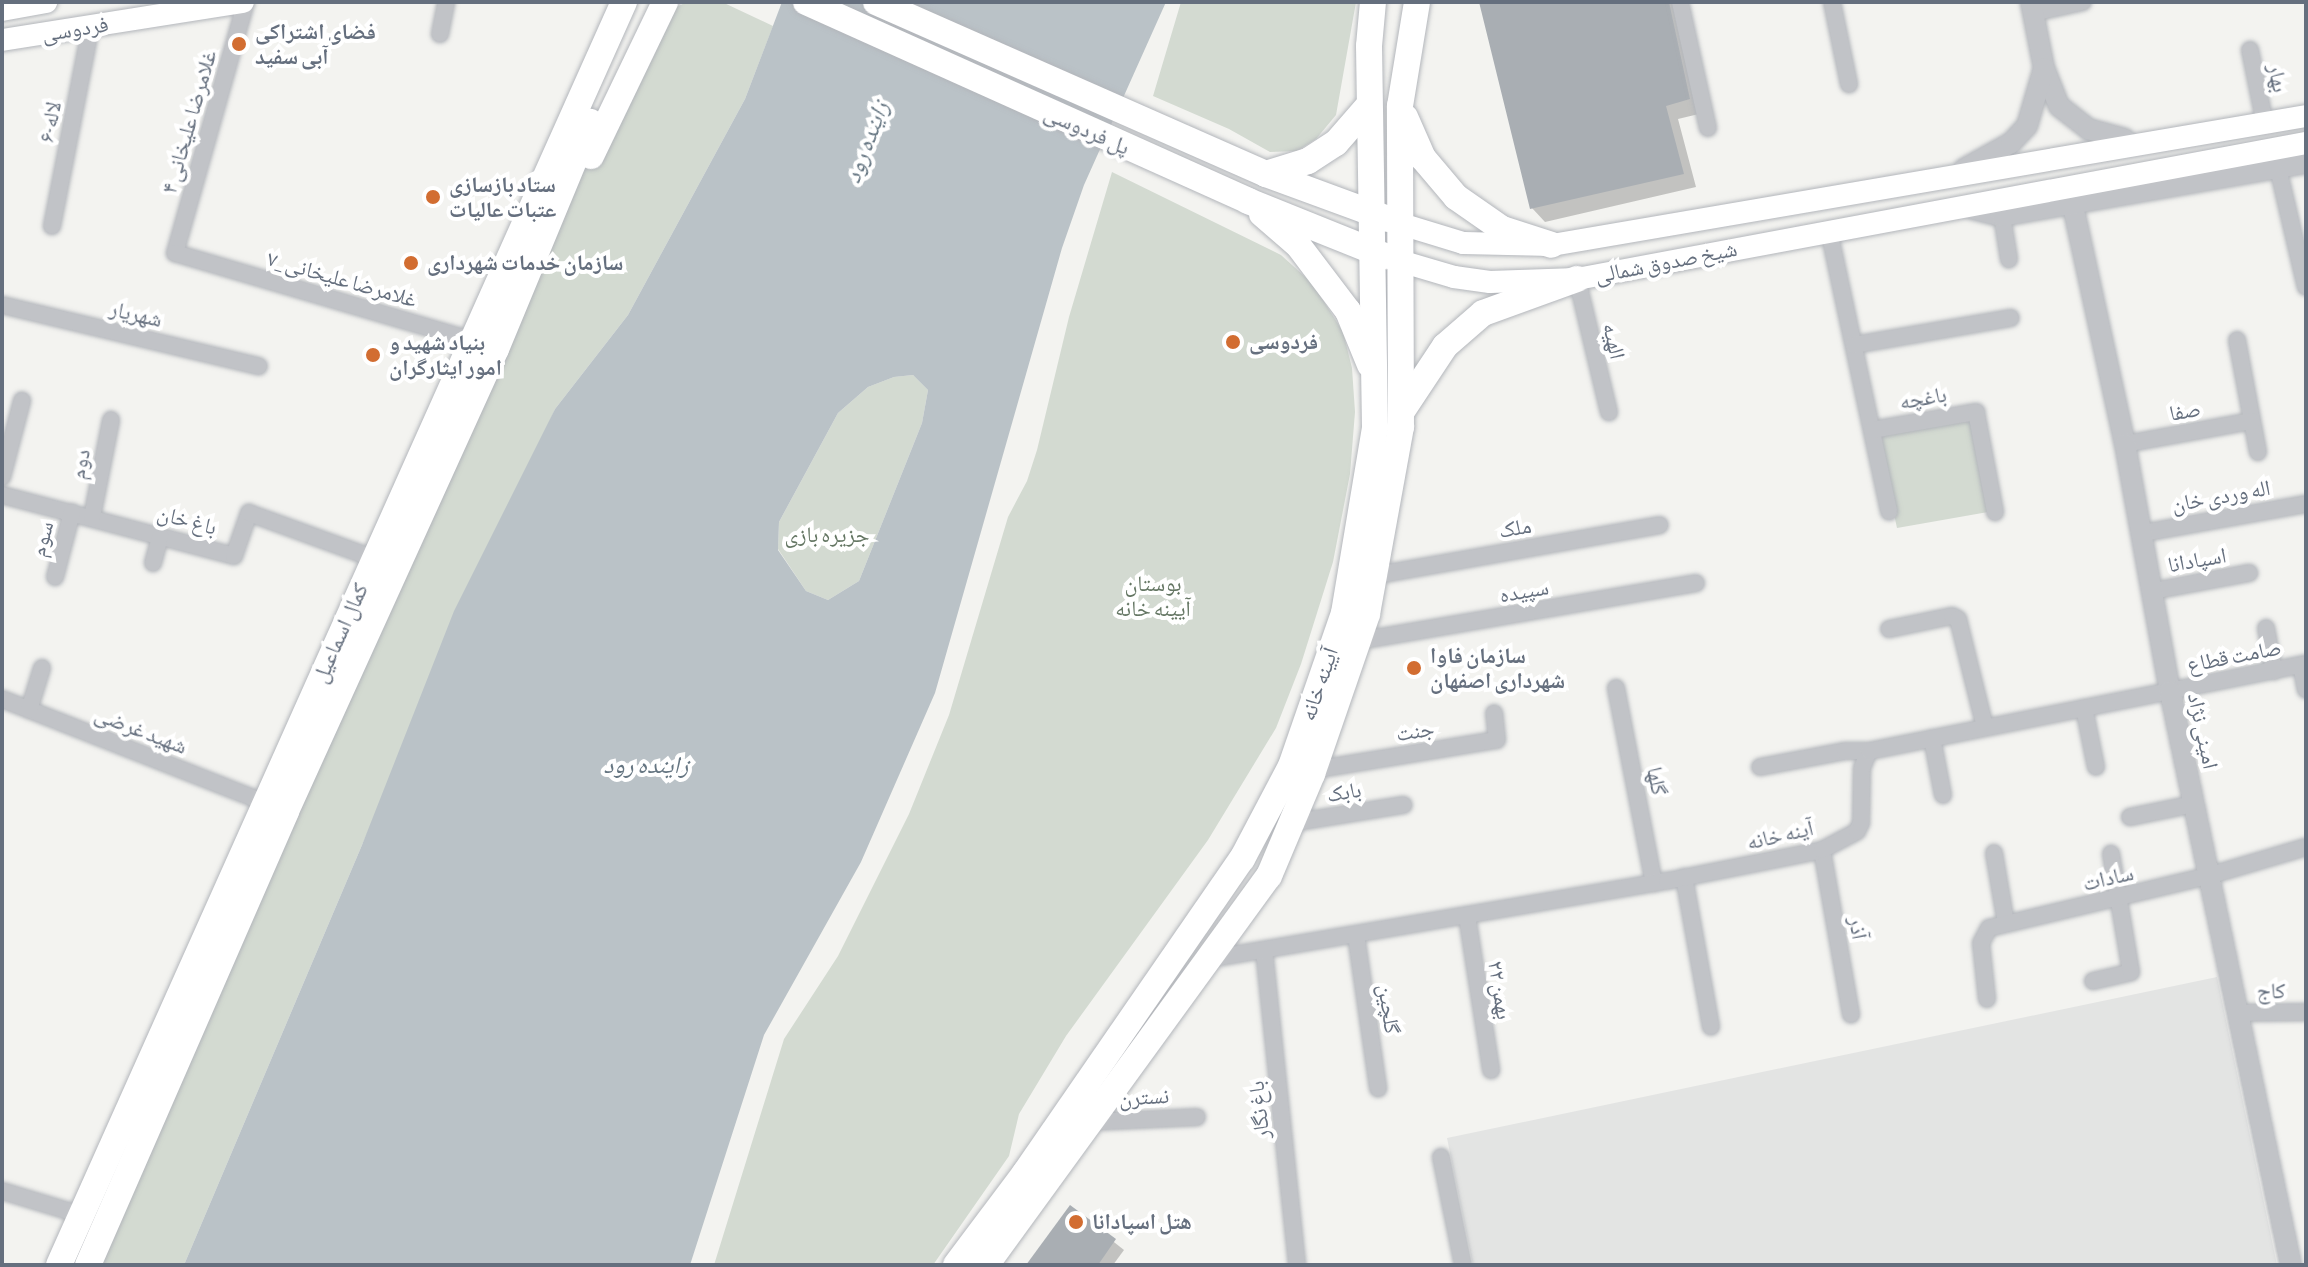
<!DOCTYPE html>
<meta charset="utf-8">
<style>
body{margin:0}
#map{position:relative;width:2308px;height:1267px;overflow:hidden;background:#f3f3f0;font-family:"Asap Condensed","Noto Naskh Arabic",sans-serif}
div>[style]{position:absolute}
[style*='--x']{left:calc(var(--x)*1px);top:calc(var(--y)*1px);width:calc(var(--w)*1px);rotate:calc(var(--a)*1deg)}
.built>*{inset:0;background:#e3e4e3}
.green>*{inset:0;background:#d3dad1}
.water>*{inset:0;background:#bac2c7}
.shadow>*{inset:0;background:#0003}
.building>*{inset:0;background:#a9aeb3}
.roads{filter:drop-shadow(0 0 2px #b3b6bb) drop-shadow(0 0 2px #b3b6bb)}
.minor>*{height:16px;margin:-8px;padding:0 8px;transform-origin:8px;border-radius:8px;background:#c1c3c7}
.tertiary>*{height:20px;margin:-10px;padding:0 10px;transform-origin:10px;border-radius:10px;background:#c1c3c7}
.secondary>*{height:22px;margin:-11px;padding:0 11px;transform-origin:11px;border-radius:11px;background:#fff}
.primary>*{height:26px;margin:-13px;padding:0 13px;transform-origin:13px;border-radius:13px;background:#fff}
.dots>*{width:22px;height:22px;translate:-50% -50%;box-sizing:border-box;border:4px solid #fff;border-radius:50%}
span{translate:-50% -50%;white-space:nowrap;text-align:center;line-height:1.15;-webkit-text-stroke:8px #fff;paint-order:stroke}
.street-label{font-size:22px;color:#656f7e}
.poi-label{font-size:22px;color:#656f7e;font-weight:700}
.left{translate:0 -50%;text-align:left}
.park-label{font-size:22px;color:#647663}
.water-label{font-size:24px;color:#667682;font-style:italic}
.frame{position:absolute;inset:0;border:4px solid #656f7e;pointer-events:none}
</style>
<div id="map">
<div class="built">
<i style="clip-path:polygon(2217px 977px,2277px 1265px,1473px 1265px,1447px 1138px)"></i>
</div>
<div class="green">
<i style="clip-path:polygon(687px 2px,722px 2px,773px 26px,745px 99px,628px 315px,555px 409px,362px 845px,184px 1265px,94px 1265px,574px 173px,668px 11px)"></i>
<i style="clip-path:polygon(1181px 2px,1356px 2px,1336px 115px,1316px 139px,1297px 151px,1270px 152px,1229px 129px,1153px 96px)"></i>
<i style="clip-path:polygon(1112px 172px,1281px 255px,1313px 284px,1343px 332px,1352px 368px,1355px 412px,1350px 474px,1333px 562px,1301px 664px,1276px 728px,1208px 840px,1066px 1036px,1019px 1114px,1009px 1156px,933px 1265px,714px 1265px,784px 1039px,838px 956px,909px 814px,949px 715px,1008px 517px,1027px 481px,1037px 450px,1069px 317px)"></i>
<i style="clip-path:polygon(913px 375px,928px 390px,922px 423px,859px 581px,828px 600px,806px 591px,778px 549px,779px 522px,838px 413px,868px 387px,894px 377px)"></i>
<i style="clip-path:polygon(1970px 417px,1988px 512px,1897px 528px,1877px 434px)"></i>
</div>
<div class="water">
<i style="clip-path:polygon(evenodd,782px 2px,1166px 2px,1084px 185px,1062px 248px,935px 693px,861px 862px,764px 1035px,690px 1265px,184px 1265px,362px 845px,454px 611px,555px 409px,628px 315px,745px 99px,782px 2px,913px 375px,928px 390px,922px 423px,859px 581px,828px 600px,806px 591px,778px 550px,779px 522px,838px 413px,868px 387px,894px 377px,913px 375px)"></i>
</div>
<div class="shadow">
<i style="clip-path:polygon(1481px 2px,1681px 2px,1703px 113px,1678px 119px,1696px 187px,1545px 222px,1532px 208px)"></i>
<i style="clip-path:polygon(1071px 1208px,1124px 1250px,1113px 1265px,1029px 1265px)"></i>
</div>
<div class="building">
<i style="clip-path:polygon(1479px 2px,1669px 2px,1690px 99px,1666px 106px,1684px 174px,1530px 209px)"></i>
<i style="clip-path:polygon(1070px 1205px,1116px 1239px,1098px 1265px,1026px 1265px)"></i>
</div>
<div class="roads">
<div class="minor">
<i style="--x:246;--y:2;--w:261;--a:105.8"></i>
<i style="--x:175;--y:253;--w:318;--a:16.4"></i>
<i style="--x:1680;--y:2;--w:129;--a:77.5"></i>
<i style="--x:1832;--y:2;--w:84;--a:78.3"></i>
<i style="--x:2033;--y:13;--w:51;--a:-12.4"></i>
<i style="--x:440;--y:34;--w:33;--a:-79"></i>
<i style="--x:2250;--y:50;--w:65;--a:78.5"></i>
<i style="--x:2278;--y:168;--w:122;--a:76.8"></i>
<i style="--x:2002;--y:216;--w:44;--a:80.8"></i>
<i style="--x:52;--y:226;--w:204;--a:-79"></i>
<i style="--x:1829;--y:231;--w:287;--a:77.9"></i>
<i style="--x:1577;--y:279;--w:137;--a:76.5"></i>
<i style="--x:2;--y:305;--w:264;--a:13.4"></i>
<i style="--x:2237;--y:340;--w:114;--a:79.4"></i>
<i style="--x:1854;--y:345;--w:159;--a:-9.8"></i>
<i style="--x:1872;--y:430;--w:106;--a:-9.8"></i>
<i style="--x:1976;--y:412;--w:102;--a:79.2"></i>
<i style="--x:2125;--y:444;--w:129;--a:-10.3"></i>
<i style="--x:2;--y:477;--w:79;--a:-75.3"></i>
<i style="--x:2;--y:495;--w:240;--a:14.7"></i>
<i style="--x:234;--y:556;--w:46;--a:-70.8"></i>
<i style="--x:249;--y:513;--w:140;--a:20"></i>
<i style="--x:92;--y:517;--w:99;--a:-78.9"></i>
<i style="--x:2143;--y:533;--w:166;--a:-10.1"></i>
<i style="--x:153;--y:563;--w:28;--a:-75"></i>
<i style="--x:1377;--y:575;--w:287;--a:-10"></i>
<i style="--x:55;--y:577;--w:67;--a:-75.3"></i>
<i style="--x:2153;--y:591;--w:98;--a:-10.6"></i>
<i style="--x:2266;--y:628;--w:44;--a:79.5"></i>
<i style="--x:1889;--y:629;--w:64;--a:-11.7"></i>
<i style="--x:1952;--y:616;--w:7;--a:27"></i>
<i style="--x:1958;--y:619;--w:111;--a:76"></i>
<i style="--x:1358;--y:641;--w:343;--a:-9.7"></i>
<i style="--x:2301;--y:665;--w:25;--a:79"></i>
<i style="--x:1616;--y:688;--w:199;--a:79"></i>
<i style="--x:2;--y:699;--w:282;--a:21.5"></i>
<i style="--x:2084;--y:708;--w:60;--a:78.5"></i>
<i style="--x:29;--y:710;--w:44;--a:-72.8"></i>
<i style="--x:1932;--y:738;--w:58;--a:79.1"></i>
<i style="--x:1760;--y:767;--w:86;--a:-10.7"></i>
<i style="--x:1845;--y:751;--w:24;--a:0"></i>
<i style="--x:1313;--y:770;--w:186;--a:-9.3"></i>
<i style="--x:1497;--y:740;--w:27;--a:-96"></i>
<i style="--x:2130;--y:817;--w:65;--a:-11.5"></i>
<i style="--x:1291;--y:823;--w:114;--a:-9.1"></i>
<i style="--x:1822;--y:850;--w:167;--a:80"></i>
<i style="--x:1994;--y:853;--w:71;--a:80.3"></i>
<i style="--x:1684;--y:877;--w:152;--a:79.8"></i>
<i style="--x:1467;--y:916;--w:156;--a:81.1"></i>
<i style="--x:1356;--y:935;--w:155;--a:81.8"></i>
<i style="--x:1264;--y:950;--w:317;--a:84"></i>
<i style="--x:1209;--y:959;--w:465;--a:-9.7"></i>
<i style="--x:1667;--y:881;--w:158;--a:-11.3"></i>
<i style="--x:1822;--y:850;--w:40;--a:-28"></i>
<i style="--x:1857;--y:831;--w:9;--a:-63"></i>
<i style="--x:1861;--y:823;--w:55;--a:-89"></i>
<i style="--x:1862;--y:768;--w:18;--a:-68"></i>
<i style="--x:1869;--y:751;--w:446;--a:-11.3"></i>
<i style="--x:2093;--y:981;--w:39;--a:-13"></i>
<i style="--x:2131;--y:972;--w:120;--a:-99.6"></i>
<i style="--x:1987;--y:999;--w:56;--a:-96.1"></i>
<i style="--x:1981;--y:943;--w:17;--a:-62"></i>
<i style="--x:1989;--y:928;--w:225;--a:-13.4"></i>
<i style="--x:2208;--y:876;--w:102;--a:-16.5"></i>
<i style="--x:2238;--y:1013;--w:68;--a:-0.8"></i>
<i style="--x:1092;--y:1122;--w:105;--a:-2.7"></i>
<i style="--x:1441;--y:1157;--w:110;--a:78.5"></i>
<i style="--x:2;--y:1191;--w:83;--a:16.9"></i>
</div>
<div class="tertiary">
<i style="--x:2031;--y:2;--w:67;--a:78.9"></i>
<i style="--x:2044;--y:68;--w:41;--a:68.5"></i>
<i style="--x:2059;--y:106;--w:37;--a:38"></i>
<i style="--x:2088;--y:129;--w:38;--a:15"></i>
<i style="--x:1964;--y:169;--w:54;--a:-29"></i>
<i style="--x:2011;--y:143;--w:23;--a:-47"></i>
<i style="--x:2027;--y:126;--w:60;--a:-73.7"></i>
<i style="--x:2073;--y:206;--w:244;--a:77.7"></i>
<i style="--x:2125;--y:444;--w:251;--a:79.7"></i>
<i style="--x:2170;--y:691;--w:587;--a:78.1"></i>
<i style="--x:1965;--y:207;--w:38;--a:14"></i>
<i style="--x:2002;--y:216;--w:309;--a:-9.9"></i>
</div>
<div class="secondary">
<i style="--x:2;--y:10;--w:45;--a:-10.3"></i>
<i style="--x:2;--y:40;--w:244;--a:-9"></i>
<i style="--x:1401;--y:224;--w:65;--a:17"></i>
<i style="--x:1463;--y:243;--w:89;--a:1.3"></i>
<i style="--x:1552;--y:245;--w:765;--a:-9.71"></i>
<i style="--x:1400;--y:261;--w:56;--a:16.5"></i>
<i style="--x:1454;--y:277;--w:36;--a:8"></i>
<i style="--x:1490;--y:282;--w:87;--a:-2"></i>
<i style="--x:1577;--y:279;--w:742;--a:-10.57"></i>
</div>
<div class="primary">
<i style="--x:806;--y:2;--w:485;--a:24.2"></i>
<i style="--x:1248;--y:201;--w:148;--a:21.9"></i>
<i style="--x:876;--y:2;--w:426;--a:23.8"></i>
<i style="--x:1266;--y:174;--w:130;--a:20.2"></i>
<i style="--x:1405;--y:117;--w:45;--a:66.3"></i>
<i style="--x:1423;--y:158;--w:51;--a:49.8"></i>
<i style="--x:1456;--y:197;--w:56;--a:34.8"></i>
<i style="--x:1502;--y:229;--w:52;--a:17.7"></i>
<i style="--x:591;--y:156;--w:171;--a:-64.3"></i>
<i style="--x:1266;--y:174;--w:44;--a:-17.2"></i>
<i style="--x:1308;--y:161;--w:33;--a:-33"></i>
<i style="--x:1336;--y:143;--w:50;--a:-49"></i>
<i style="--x:1262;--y:214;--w:48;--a:40.7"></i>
<i style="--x:1298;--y:245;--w:83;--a:52.9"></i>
<i style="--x:1348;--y:311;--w:58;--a:67.8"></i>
<i style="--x:1402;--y:411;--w:78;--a:-56.5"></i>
<i style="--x:1445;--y:346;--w:50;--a:-41"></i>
<i style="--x:1483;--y:313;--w:100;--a:-19.9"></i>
<i style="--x:59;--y:1265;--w:1384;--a:-65.9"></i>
<i style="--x:88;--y:1265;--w:495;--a:-66.4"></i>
<i style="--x:286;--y:811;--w:507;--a:-65.56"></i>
<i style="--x:496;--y:349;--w:246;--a:-67.5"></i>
<i style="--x:956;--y:1265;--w:115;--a:-53.1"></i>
<i style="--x:1025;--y:1173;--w:382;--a:-55.4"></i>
<i style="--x:1242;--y:859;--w:105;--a:-62.2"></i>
<i style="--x:1291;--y:766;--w:162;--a:-70.9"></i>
<i style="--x:1344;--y:613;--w:188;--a:-80.5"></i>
<i style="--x:1375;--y:428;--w:382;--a:-90.9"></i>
<i style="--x:1369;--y:46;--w:44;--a:-84.8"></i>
<i style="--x:986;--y:1265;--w:481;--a:-54"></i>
<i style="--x:1269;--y:876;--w:111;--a:-67.1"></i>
<i style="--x:1312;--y:774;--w:169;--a:-71"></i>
<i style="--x:1367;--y:614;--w:190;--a:-79.7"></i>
<i style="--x:1401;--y:427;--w:321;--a:-90.2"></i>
<i style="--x:1400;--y:106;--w:105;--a:-80.7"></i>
</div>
</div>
<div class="dots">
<i style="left:239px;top:44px;background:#d26d31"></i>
<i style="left:433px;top:197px;background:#d26d31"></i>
<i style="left:411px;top:263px;background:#d26d31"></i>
<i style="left:1233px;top:342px;background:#d26d31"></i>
<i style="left:373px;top:355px;background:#d26d31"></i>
<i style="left:1414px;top:668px;background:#d26d31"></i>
<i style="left:1076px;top:1222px;background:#d26d31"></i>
</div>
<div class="street-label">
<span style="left:75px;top:29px;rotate:-9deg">فردوسی</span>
<span style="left:2278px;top:78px;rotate:78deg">بهار</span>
<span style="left:50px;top:122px;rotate:-79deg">۶-لاله</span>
<span style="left:189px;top:122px;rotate:-74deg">۴ غلامرضا علیخانی</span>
<span style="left:1087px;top:130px;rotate:24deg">پل فردوسی</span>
<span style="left:1666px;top:262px;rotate:-11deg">شیخ صدوق شمالی</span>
<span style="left:342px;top:279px;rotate:16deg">۷_غلامرضا علیخانی</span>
<span style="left:136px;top:314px;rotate:13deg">شهریار</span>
<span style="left:1614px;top:341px;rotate:77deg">الهیه</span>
<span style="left:1923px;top:398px;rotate:-10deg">باغچه</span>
<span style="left:2185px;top:411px;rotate:-10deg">صفا</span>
<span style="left:80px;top:464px;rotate:-79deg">دوم</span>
<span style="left:2221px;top:496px;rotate:-10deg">اله وردی خان</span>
<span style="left:187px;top:520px;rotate:15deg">باغ خان</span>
<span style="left:1515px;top:528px;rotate:-10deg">ملک</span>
<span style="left:42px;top:539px;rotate:-76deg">سوم</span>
<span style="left:2197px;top:560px;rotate:-10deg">اسپادانا</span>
<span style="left:1524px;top:591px;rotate:-10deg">سپیده</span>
<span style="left:340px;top:633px;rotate:-66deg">کمال اسماعیل</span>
<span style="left:2234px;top:656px;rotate:-11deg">صامت قطاع</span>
<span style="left:1319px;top:684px;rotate:-71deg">آیینه خانه</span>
<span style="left:141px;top:730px;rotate:21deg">شهید غرضی</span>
<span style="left:1415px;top:731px;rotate:-9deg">جنت</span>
<span style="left:2203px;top:731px;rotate:78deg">امینی نژاد</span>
<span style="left:1657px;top:781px;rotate:79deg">گلها</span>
<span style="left:1344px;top:792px;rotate:-9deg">بابک</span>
<span style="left:1780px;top:835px;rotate:-13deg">آینه خانه</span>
<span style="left:2108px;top:878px;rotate:-13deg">سادات</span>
<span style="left:1858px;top:928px;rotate:80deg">آذر</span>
<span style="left:1500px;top:990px;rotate:81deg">۲۲ بهمن</span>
<span style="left:2271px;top:991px;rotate:-1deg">کاج</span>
<span style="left:1389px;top:1009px;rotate:82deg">گلچین</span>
<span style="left:1144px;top:1097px;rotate:-3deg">نسترن</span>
<span style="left:1259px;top:1110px;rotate:-96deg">باغ نگار</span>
</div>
<div class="poi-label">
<span class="left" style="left:255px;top:44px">فضای اشتراکی<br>آبی سفید</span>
<span class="left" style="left:449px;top:197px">ستاد بازسازی<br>عتبات عالیات</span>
<span class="left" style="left:427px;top:263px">سازمان خدمات شهرداری</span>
<span class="left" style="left:389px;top:355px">بنیاد شهید و<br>امور ایثارگران</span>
<span class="left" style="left:1249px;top:342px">فردوسی</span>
<span class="left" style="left:1430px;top:668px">سازمان فاوا<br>شهرداری اصفهان</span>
<span class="left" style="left:1092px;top:1222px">هتل اسپادانا</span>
</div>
<div class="park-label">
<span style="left:827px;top:535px">جزیره بازی</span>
<span style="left:1153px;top:596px">بوستان<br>آیینه خانه</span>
</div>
<div class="water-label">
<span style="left:866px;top:142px;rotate:-69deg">زاینده رود</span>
<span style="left:646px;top:765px">زاینده رود</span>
</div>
<div class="frame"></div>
</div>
